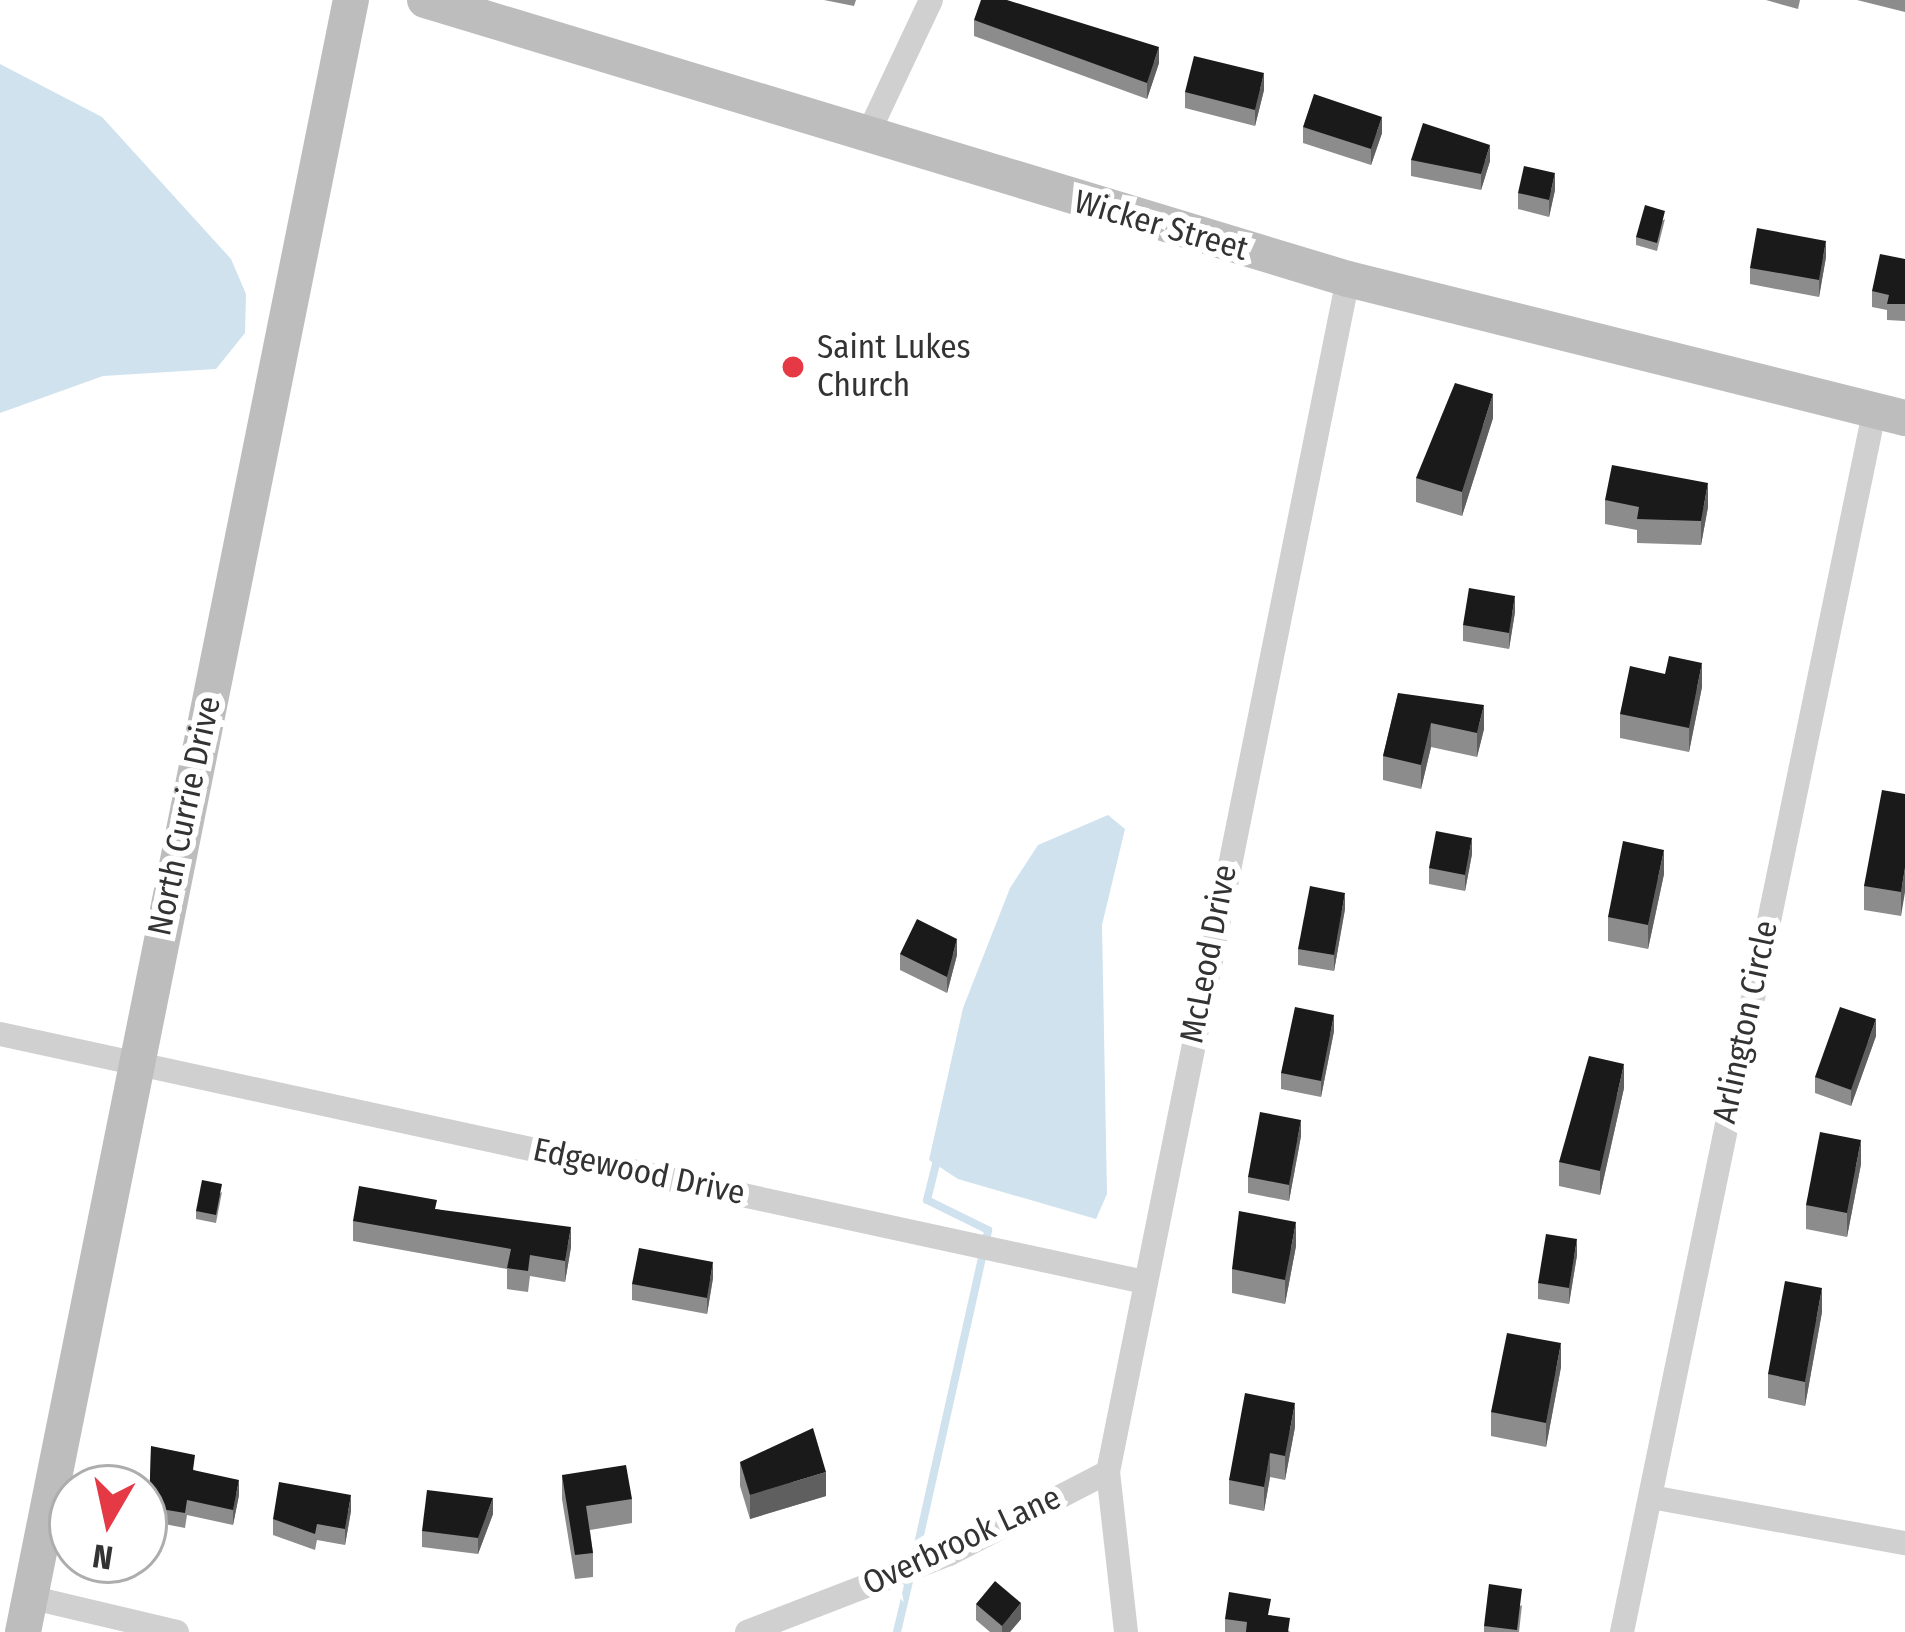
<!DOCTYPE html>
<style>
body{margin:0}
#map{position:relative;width:1905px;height:1632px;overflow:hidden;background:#fff;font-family:"Fira Sans Condensed",sans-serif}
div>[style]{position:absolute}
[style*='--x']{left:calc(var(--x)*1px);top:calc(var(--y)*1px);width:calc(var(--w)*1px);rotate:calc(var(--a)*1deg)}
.water>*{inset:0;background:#cfe2ee}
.stream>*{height:8px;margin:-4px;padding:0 4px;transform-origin:4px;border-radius:4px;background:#cfe2ee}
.street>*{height:24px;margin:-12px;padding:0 12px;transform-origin:12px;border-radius:12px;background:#d0d0d0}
.secondary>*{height:36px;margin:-18px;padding:0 18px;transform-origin:18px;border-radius:18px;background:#bdbdbd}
.wall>*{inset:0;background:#8c8c8c}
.shaded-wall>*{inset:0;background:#5f5f5f}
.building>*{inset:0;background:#1a1a1a}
.dots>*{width:33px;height:33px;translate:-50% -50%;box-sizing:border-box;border:6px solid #fff;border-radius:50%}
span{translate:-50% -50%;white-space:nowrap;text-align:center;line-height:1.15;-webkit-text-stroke:12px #fff;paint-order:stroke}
.street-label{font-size:33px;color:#333}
.poi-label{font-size:33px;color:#333}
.left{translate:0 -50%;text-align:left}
.north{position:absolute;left:48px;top:1464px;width:120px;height:120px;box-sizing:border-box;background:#fff;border:3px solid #adadad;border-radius:50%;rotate:189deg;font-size:33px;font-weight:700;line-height:48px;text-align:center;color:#333}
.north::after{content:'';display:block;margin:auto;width:42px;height:54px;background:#e63946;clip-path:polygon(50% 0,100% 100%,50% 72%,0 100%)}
</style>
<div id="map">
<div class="water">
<i style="clip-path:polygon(0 64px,102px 117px,231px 259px,246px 294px,245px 333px,216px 369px,103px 376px,0 413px)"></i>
<i style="clip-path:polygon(1108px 815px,1125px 829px,1102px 925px,1107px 1194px,1096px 1219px,958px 1179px,929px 1160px,963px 1008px,1010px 888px,1038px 845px)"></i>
</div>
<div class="stream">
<i style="--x:914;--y:1562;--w:340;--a:-77.4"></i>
<i style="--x:988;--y:1230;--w:68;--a:-153.8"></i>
<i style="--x:927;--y:1200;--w:38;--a:-76"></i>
<i style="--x:897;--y:1632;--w:57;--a:-76.7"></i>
</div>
<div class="street">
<i style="--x:867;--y:136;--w:150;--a:-64.8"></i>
<i style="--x:0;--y:1034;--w:1171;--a:12.23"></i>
<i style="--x:1651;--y:1497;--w:258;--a:10.3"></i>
<i style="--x:29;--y:1597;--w:152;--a:13.3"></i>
<i style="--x:747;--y:1632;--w:217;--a:-21.1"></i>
<i style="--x:949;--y:1554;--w:179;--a:-27.3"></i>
<i style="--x:1126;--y:1632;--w:161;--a:-96.4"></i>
<i style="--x:1108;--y:1472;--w:1217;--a:-78.63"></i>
<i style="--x:1622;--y:1632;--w:1245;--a:-78.32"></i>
</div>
<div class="secondary">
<i style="--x:425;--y:0;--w:964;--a:16.82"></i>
<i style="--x:1348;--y:279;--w:574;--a:14.01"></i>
<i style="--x:23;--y:1632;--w:1665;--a:-78.64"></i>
</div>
<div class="wall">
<i style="clip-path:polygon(824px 0,856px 0,854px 6px)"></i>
<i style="clip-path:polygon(1766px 0,1800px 0,1798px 9px)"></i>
<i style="clip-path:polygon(1857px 0,1905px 0,1905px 12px)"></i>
<i style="clip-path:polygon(974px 20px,1159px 63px,1147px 99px,974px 36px)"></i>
<i style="clip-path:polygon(1264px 90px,1255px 126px,1185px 108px,1185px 92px)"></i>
<i style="clip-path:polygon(1303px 127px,1382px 133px,1371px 165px,1303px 143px)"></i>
<i style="clip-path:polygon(1411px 160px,1490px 161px,1481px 190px,1411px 176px)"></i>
<i style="clip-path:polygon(1555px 190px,1549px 217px,1518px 209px,1518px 193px)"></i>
<i style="clip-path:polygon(1665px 219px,1657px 251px,1636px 245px,1636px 237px)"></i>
<i style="clip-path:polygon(1826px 257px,1819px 297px,1750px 284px,1750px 268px)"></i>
<i style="clip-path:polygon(1905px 259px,1905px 321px,1887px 320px,1887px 310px,1872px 307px,1872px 291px)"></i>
<i style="clip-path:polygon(1493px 418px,1462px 516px,1416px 502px,1416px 478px)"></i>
<i style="clip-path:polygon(1605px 500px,1708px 507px,1701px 545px,1637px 543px,1637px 530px,1605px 524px)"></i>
<i style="clip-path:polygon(1515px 612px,1509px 649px,1463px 641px,1463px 625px)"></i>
<i style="clip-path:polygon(1702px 687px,1689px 752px,1620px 738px,1620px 714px)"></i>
<i style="clip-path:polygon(1398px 693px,1484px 729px,1477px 757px,1431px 747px,1421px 789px,1383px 780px,1383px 756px)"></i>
<i style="clip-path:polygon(1905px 794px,1901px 916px,1864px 910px,1864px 886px)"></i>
<i style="clip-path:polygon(1472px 854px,1465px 891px,1429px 884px,1429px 868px)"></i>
<i style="clip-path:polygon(1664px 874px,1648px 949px,1608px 941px,1608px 917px)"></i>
<i style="clip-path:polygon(1345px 909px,1334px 971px,1298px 965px,1298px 949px)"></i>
<i style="clip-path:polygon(900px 954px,957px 955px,947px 993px,900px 970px)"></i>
<i style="clip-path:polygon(1334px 1031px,1321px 1097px,1281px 1089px,1281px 1073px)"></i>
<i style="clip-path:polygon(1876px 1036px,1851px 1106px,1815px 1093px,1815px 1077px)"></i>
<i style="clip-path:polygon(1624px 1088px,1600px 1195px,1559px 1186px,1559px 1162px)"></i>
<i style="clip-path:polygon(1301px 1136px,1289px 1201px,1248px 1193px,1248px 1177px)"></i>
<i style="clip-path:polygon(1861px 1164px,1847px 1237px,1806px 1229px,1806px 1205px)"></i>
<i style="clip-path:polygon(222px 1192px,216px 1223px,196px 1219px,196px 1211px)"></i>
<i style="clip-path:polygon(437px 1209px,571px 1247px,565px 1282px,530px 1276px,528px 1292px,507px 1289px,507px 1269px,353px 1241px,353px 1221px)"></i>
<i style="clip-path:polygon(1296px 1246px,1285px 1304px,1232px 1293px,1232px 1269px)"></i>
<i style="clip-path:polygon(1577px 1255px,1569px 1304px,1538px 1299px,1538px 1283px)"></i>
<i style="clip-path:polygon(713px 1278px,707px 1314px,632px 1300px,632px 1284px)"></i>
<i style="clip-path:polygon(1822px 1312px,1805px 1406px,1768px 1398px,1768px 1374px)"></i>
<i style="clip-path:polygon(1561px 1367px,1546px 1447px,1491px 1436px,1491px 1412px)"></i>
<i style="clip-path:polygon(1295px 1427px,1285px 1480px,1270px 1477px,1264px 1511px,1229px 1504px,1229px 1480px)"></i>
<i style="clip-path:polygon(151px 1446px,239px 1495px,233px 1525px,187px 1515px,185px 1528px,149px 1521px)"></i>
<i style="clip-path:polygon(740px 1462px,826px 1496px,750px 1519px,740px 1486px)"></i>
<i style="clip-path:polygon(562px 1475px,632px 1499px,632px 1523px,590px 1530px,593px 1553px,593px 1577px,575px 1579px,562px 1499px)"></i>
<i style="clip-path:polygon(351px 1511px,345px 1545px,317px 1540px,315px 1550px,273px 1535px,273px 1519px)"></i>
<i style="clip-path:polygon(493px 1514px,478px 1554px,422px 1547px,422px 1531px)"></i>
<i style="clip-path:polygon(976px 1604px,1021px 1619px,1010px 1632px,990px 1632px,976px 1620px)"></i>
<i style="clip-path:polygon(1522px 1605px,1519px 1632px,1484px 1632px,1484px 1626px)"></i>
<i style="clip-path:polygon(1271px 1615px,1290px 1632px,1225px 1632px,1225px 1619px)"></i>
</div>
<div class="shaded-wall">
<i style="clip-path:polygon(1159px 47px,1159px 63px,1147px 99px,1147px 83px)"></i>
<i style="clip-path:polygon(1264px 73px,1264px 90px,1255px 126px,1255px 110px)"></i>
<i style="clip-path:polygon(1382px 117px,1382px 133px,1371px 165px,1371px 149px)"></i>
<i style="clip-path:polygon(1490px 145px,1490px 161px,1481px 190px,1481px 174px)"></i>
<i style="clip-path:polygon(1555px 173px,1555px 190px,1549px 217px,1549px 200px)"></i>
<i style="clip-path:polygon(1826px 241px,1826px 257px,1819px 297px,1819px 280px)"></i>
<i style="clip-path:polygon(1493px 394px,1493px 418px,1462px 516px,1462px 492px)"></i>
<i style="clip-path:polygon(1708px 483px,1708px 507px,1701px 545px,1701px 521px)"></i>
<i style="clip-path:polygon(1515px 596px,1515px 612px,1509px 649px,1509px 633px)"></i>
<i style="clip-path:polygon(1702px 663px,1702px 687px,1689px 752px,1689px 728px)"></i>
<i style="clip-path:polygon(1484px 705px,1484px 729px,1477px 757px,1477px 733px)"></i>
<i style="clip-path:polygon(1431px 723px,1431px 747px,1421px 789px,1421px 765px)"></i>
<i style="clip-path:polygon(1472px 838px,1472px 854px,1465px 891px,1465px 875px)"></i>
<i style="clip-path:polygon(1664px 850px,1664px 874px,1648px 949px,1648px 925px)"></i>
<i style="clip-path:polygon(1905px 868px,1905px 892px,1901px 916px,1901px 892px)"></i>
<i style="clip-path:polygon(1345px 893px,1345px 909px,1334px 971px,1334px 955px)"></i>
<i style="clip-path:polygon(957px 939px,957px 955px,947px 993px,947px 977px)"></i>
<i style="clip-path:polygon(1334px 1015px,1334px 1031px,1321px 1097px,1321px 1081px)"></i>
<i style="clip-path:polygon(1876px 1019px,1876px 1036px,1851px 1106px,1851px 1090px)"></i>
<i style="clip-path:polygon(1624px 1064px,1624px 1088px,1600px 1195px,1600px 1171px)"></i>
<i style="clip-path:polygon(1301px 1120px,1301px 1136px,1289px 1201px,1289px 1185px)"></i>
<i style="clip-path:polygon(1861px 1140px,1861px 1164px,1847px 1237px,1847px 1213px)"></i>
<i style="clip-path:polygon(1296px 1222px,1296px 1246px,1285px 1304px,1285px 1280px)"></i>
<i style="clip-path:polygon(571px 1227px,571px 1247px,565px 1282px,565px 1261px)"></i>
<i style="clip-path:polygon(1577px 1239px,1577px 1255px,1569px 1304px,1569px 1288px)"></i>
<i style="clip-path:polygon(713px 1262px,713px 1278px,707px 1314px,707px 1298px)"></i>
<i style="clip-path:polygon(1822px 1288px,1822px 1312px,1805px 1406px,1805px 1382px)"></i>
<i style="clip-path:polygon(1561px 1343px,1561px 1367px,1546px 1447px,1546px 1423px)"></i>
<i style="clip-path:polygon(1295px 1403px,1295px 1427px,1285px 1480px,1285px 1456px)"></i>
<i style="clip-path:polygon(1270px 1453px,1270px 1477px,1264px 1511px,1264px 1487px)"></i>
<i style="clip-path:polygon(826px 1472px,826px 1496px,750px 1519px,750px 1495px)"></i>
<i style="clip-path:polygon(239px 1480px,239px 1495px,233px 1525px,233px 1510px)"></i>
<i style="clip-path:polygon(351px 1495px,351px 1511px,345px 1545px,345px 1529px)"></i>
<i style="clip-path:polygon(493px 1498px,493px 1514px,478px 1554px,478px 1538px)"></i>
<i style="clip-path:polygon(1021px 1603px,1021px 1619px,1010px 1632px,1002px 1632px,1002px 1626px)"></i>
</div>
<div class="building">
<i style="clip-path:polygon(981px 0,1007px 0,1159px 47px,1147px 83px,974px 20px)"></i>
<i style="clip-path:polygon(1194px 56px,1264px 73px,1255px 110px,1185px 92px)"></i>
<i style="clip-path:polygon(1314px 94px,1382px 117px,1371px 149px,1303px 127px)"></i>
<i style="clip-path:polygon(1423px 123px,1490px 145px,1481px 174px,1411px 160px)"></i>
<i style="clip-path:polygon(1524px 166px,1555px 173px,1549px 200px,1518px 193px)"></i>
<i style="clip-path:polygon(1645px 205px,1665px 211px,1657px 243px,1636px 237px)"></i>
<i style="clip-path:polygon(1757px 228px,1826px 241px,1819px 280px,1750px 268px)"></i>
<i style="clip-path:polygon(1880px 254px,1905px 259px,1905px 304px,1887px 304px,1889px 295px,1872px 291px)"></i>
<i style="clip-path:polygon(1455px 383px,1493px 394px,1462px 492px,1416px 478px)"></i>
<i style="clip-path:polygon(1612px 465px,1708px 483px,1701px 521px,1637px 519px,1639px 507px,1605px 500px)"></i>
<i style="clip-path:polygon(1469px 588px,1515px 596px,1509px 633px,1463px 625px)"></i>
<i style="clip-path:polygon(1669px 656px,1702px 663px,1689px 728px,1620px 714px,1630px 666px,1665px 674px)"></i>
<i style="clip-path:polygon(1398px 693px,1484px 705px,1477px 733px,1431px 723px,1421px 765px,1383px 756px)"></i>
<i style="clip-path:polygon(1882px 790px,1905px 794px,1905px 868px,1901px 892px,1864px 886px)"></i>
<i style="clip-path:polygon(1436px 831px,1472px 838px,1465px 875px,1429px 868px)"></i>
<i style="clip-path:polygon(1623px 841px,1664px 850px,1648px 925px,1608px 917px)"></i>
<i style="clip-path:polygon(1310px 886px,1345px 893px,1334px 955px,1298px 949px)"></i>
<i style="clip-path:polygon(917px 919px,957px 939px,947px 977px,900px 954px)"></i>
<i style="clip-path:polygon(1295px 1007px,1334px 1015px,1321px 1081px,1281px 1073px)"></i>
<i style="clip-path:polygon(1840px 1007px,1876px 1019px,1851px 1090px,1815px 1077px)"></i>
<i style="clip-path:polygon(1589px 1056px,1624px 1064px,1600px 1171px,1559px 1162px)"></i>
<i style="clip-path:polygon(1260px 1112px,1301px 1120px,1289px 1185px,1248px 1177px)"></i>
<i style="clip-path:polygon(1820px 1132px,1861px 1140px,1847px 1213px,1806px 1205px)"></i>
<i style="clip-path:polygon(202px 1180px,222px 1184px,216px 1215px,196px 1211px)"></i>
<i style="clip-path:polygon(359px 1186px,437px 1200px,435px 1209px,571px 1227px,565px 1261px,530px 1255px,528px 1271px,507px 1268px,511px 1249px,353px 1221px)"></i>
<i style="clip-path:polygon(1239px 1211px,1296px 1222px,1285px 1280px,1232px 1269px)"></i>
<i style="clip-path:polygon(1546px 1234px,1577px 1239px,1569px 1288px,1538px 1283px)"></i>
<i style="clip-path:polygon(639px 1248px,713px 1262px,707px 1298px,632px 1284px)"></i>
<i style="clip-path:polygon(1785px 1281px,1822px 1288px,1805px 1382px,1768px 1374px)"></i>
<i style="clip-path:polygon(1507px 1333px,1561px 1343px,1546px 1423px,1491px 1412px)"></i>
<i style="clip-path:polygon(1245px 1393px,1295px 1403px,1285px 1456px,1270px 1453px,1264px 1487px,1229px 1480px)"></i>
<i style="clip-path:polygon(813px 1428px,826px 1472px,750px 1495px,740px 1462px)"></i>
<i style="clip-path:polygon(151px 1446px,195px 1455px,193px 1470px,239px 1480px,233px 1510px,187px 1500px,185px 1513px,149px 1507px)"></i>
<i style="clip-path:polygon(626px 1465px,632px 1499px,586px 1506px,593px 1553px,575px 1555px,562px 1475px)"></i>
<i style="clip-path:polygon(279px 1482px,351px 1495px,345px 1529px,317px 1524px,315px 1534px,273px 1519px)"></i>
<i style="clip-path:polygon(427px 1490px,493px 1498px,478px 1538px,422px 1531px)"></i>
<i style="clip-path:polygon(995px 1581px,1021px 1603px,1002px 1626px,976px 1604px)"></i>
<i style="clip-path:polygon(1489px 1584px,1522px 1589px,1517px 1630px,1484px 1626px)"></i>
<i style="clip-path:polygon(1229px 1592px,1271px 1599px,1268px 1615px,1290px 1618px,1288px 1632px,1246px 1632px,1247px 1622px,1225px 1619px)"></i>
</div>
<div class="dots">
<i style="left:793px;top:367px;background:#e63946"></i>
</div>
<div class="street-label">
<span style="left:1161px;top:226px;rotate:16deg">Wicker Street</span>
<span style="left:185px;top:816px;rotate:-78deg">North Currie Drive</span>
<span style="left:1209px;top:954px;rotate:-79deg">McLeod Drive</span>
<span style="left:1746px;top:1022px;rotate:-78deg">Arlington Circle</span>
<span style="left:639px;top:1172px;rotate:12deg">Edgewood Drive</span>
<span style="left:962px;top:1541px;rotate:-25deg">Overbrook Lane</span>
</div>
<div class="poi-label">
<span class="left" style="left:817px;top:367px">Saint Lukes<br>Church</span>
</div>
<div class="north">N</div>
</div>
